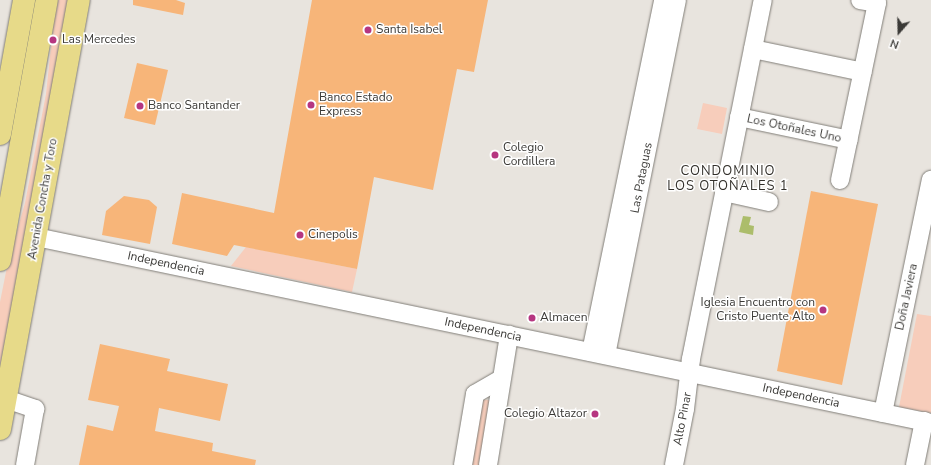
<!DOCTYPE html>
<meta charset="utf-8">
<style>
body{margin:0}
#map{position:relative;width:931px;height:465px;overflow:hidden;background:#e8e4de;font-family:"Nunito Sans",sans-serif}
div>[style]{position:absolute}
[style*='--x']{left:calc(var(--x)*1px);top:calc(var(--y)*1px);width:calc(var(--w)*1px);rotate:calc(var(--a)*1deg)}
.green>*{inset:0;background:#f7cdbb}
.water>*{inset:0;background:#acbd6b}
.building>*{inset:0;background:#f7b579}
.roads{filter:drop-shadow(0 0 1px #817e78) drop-shadow(0 0 1px #817e78)}
.minor>*{height:18px;margin:-9px;padding:0 9px;transform-origin:9px;border-radius:9px;background:#fff}
.major>*{height:22px;margin:-11px;padding:0 11px;transform-origin:11px;border-radius:11px;background:#e7da89}
.dots>*{width:11px;height:11px;translate:-50% -50%;box-sizing:border-box;border:2px solid #fff;border-radius:50%}
span{translate:-50% -50%;white-space:nowrap;text-align:center;line-height:1.15;-webkit-text-stroke:3px #fff;paint-order:stroke}
.poi-label{font-size:12px;color:#3a3936}
.left{translate:0 -50%;text-align:left}
.right{translate:-100% -50%;text-align:right}
.street-label{font-size:12px;color:#3a3936}
.neighbourhood-label{font-size:13px;color:#33302b;letter-spacing:1px}
.north{position:absolute;left:879px;top:12px;width:40px;height:40px;-webkit-text-stroke:3px #fff;paint-order:stroke;rotate:200deg;font-size:11px;font-weight:700;line-height:16px;text-align:center;color:#3a3936}
.north::after{content:'';display:block;margin:auto;width:14px;height:18px;background:#3a3936;clip-path:polygon(50% 0,100% 100%,50% 72%,0 100%)}
</style>
<div id="map">
<div class="green">
<i style="clip-path:polygon(56px 0,72px 0,0 366px,0 302px,8px 262px,25px 203px,46px 94px)"></i>
<i style="clip-path:polygon(703px 103px,727px 108px,722px 134px,697px 129px)"></i>
<i style="clip-path:polygon(246px 247px,357px 269px,352px 292px,231px 266px)"></i>
<i style="clip-path:polygon(917px 314px,931px 316px,931px 413px,899px 407px)"></i>
<i style="clip-path:polygon(481px 399px,494px 401px,483px 465px,469px 465px)"></i>
</div>
<div class="water">
<i style="clip-path:polygon(743px 216px,751px 217px,749px 225px,754px 226px,753px 235px,739px 232px)"></i>
</div>
<div class="building">
<i style="clip-path:polygon(133px 0,176px 0,185px 3px,183px 15px,133px 5px)"></i>
<i style="clip-path:polygon(312px 0,488px 0,474px 72px,457px 69px,433px 190px,374px 177px,357px 269px,234px 245px,227px 256px,172px 244px,182px 193px,274px 213px)"></i>
<i style="clip-path:polygon(137px 63px,168px 70px,155px 125px,124px 118px)"></i>
<i style="clip-path:polygon(811px 191px,878px 204px,842px 385px,777px 371px)"></i>
<i style="clip-path:polygon(124px 196px,149px 200px,157px 207px,150px 244px,102px 235px,106px 211px)"></i>
<i style="clip-path:polygon(100px 344px,170px 359px,167px 371px,228px 384px,220px 421px,159px 408px,155px 431px,213px 443px,212px 451px,256px 460px,255px 465px,79px 465px,87px 425px,113px 431px,119px 406px,88px 400px)"></i>
</div>
<div class="roads">
<div class="minor">
<i style="--x:753;--y:49;--w:112;--a:11.8"></i>
<i style="--x:739;--y:117;--w:112;--a:11.8"></i>
<i style="--x:840;--y:180;--w:181;--a:-78.2"></i>
<i style="--x:877;--y:3;--w:17;--a:-170"></i>
<i style="--x:724;--y:192;--w:46;--a:12.5"></i>
<i style="--x:36;--y:237;--w:914;--a:11.74"></i>
<i style="--x:591;--y:352;--w:359;--a:-78.4"></i>
<i style="--x:606;--y:355;--w:362;--a:-78.7"></i>
<i style="--x:6;--y:399;--w:31;--a:19"></i>
<i style="--x:35;--y:409;--w:57;--a:100.1"></i>
<i style="--x:883;--y:413;--w:238;--a:-78.4"></i>
<i style="--x:463;--y:465;--w:72;--a:-80.4"></i>
<i style="--x:475;--y:394;--w:30;--a:-30"></i>
<i style="--x:488;--y:465;--w:132;--a:-80.8"></i>
<i style="--x:674;--y:465;--w:57;--a:-78.9"></i>
<i style="--x:685;--y:409;--w:50;--a:-83.2"></i>
<i style="--x:691;--y:359;--w:366;--a:-78.7"></i>
<i style="--x:915;--y:465;--w:45;--a:-78.4"></i>
</div>
<div class="major">
<i style="--x:0;--y:134;--w:136;--a:-79.8"></i>
<i style="--x:0;--y:260;--w:264;--a:-79.8"></i>
<i style="--x:0;--y:429;--w:436;--a:-79.6"></i>
</div>
</div>
<div class="dots">
<i style="left:368px;top:30px;background:#b63681"></i>
<i style="left:53px;top:40px;background:#b63681"></i>
<i style="left:311px;top:105px;background:#b63681"></i>
<i style="left:140px;top:106px;background:#b63681"></i>
<i style="left:495px;top:155px;background:#b63681"></i>
<i style="left:300px;top:235px;background:#b63681"></i>
<i style="left:823px;top:310px;background:#b63681"></i>
<i style="left:532px;top:318px;background:#b63681"></i>
<i style="left:595px;top:414px;background:#b63681"></i>
</div>
<div class="poi-label">
<span class="left" style="left:376px;top:30px">Santa Isabel</span>
<span class="left" style="left:62px;top:40px">Las Mercedes</span>
<span class="left" style="left:319px;top:105px">Banco Estado<br>Express</span>
<span class="left" style="left:148px;top:106px">Banco Santander</span>
<span class="left" style="left:503px;top:155px">Colegio<br>Cordillera</span>
<span class="left" style="left:308px;top:235px">Cinepolis</span>
<span class="right" style="left:815px;top:310px">Iglesia Encuentro con<br>Cristo Puente Alto</span>
<span class="left" style="left:540px;top:318px">Almacen</span>
<span class="right" style="left:587px;top:414px">Colegio Altazor</span>
</div>
<div class="street-label">
<span style="left:794px;top:129px;rotate:12deg">Los Otoñales Uno</span>
<span style="left:642px;top:178px;rotate:-79deg">Las Pataguas</span>
<span style="left:43px;top:199px;rotate:-80deg">Avenida Concha y Toro</span>
<span style="left:166px;top:264px;rotate:12deg">Independencia</span>
<span style="left:907px;top:297px;rotate:-78deg">Doña Javiera</span>
<span style="left:483px;top:330px;rotate:12deg">Independencia</span>
<span style="left:801px;top:396px;rotate:12deg">Independencia</span>
<span style="left:683px;top:419px;rotate:-79deg">Alto Pinar</span>
</div>
<div class="neighbourhood-label">
<span style="left:728px;top:179px">CONDOMINIO<br>LOS OTOÑALES 1</span>
</div>
<div class="north">N</div>
</div>
